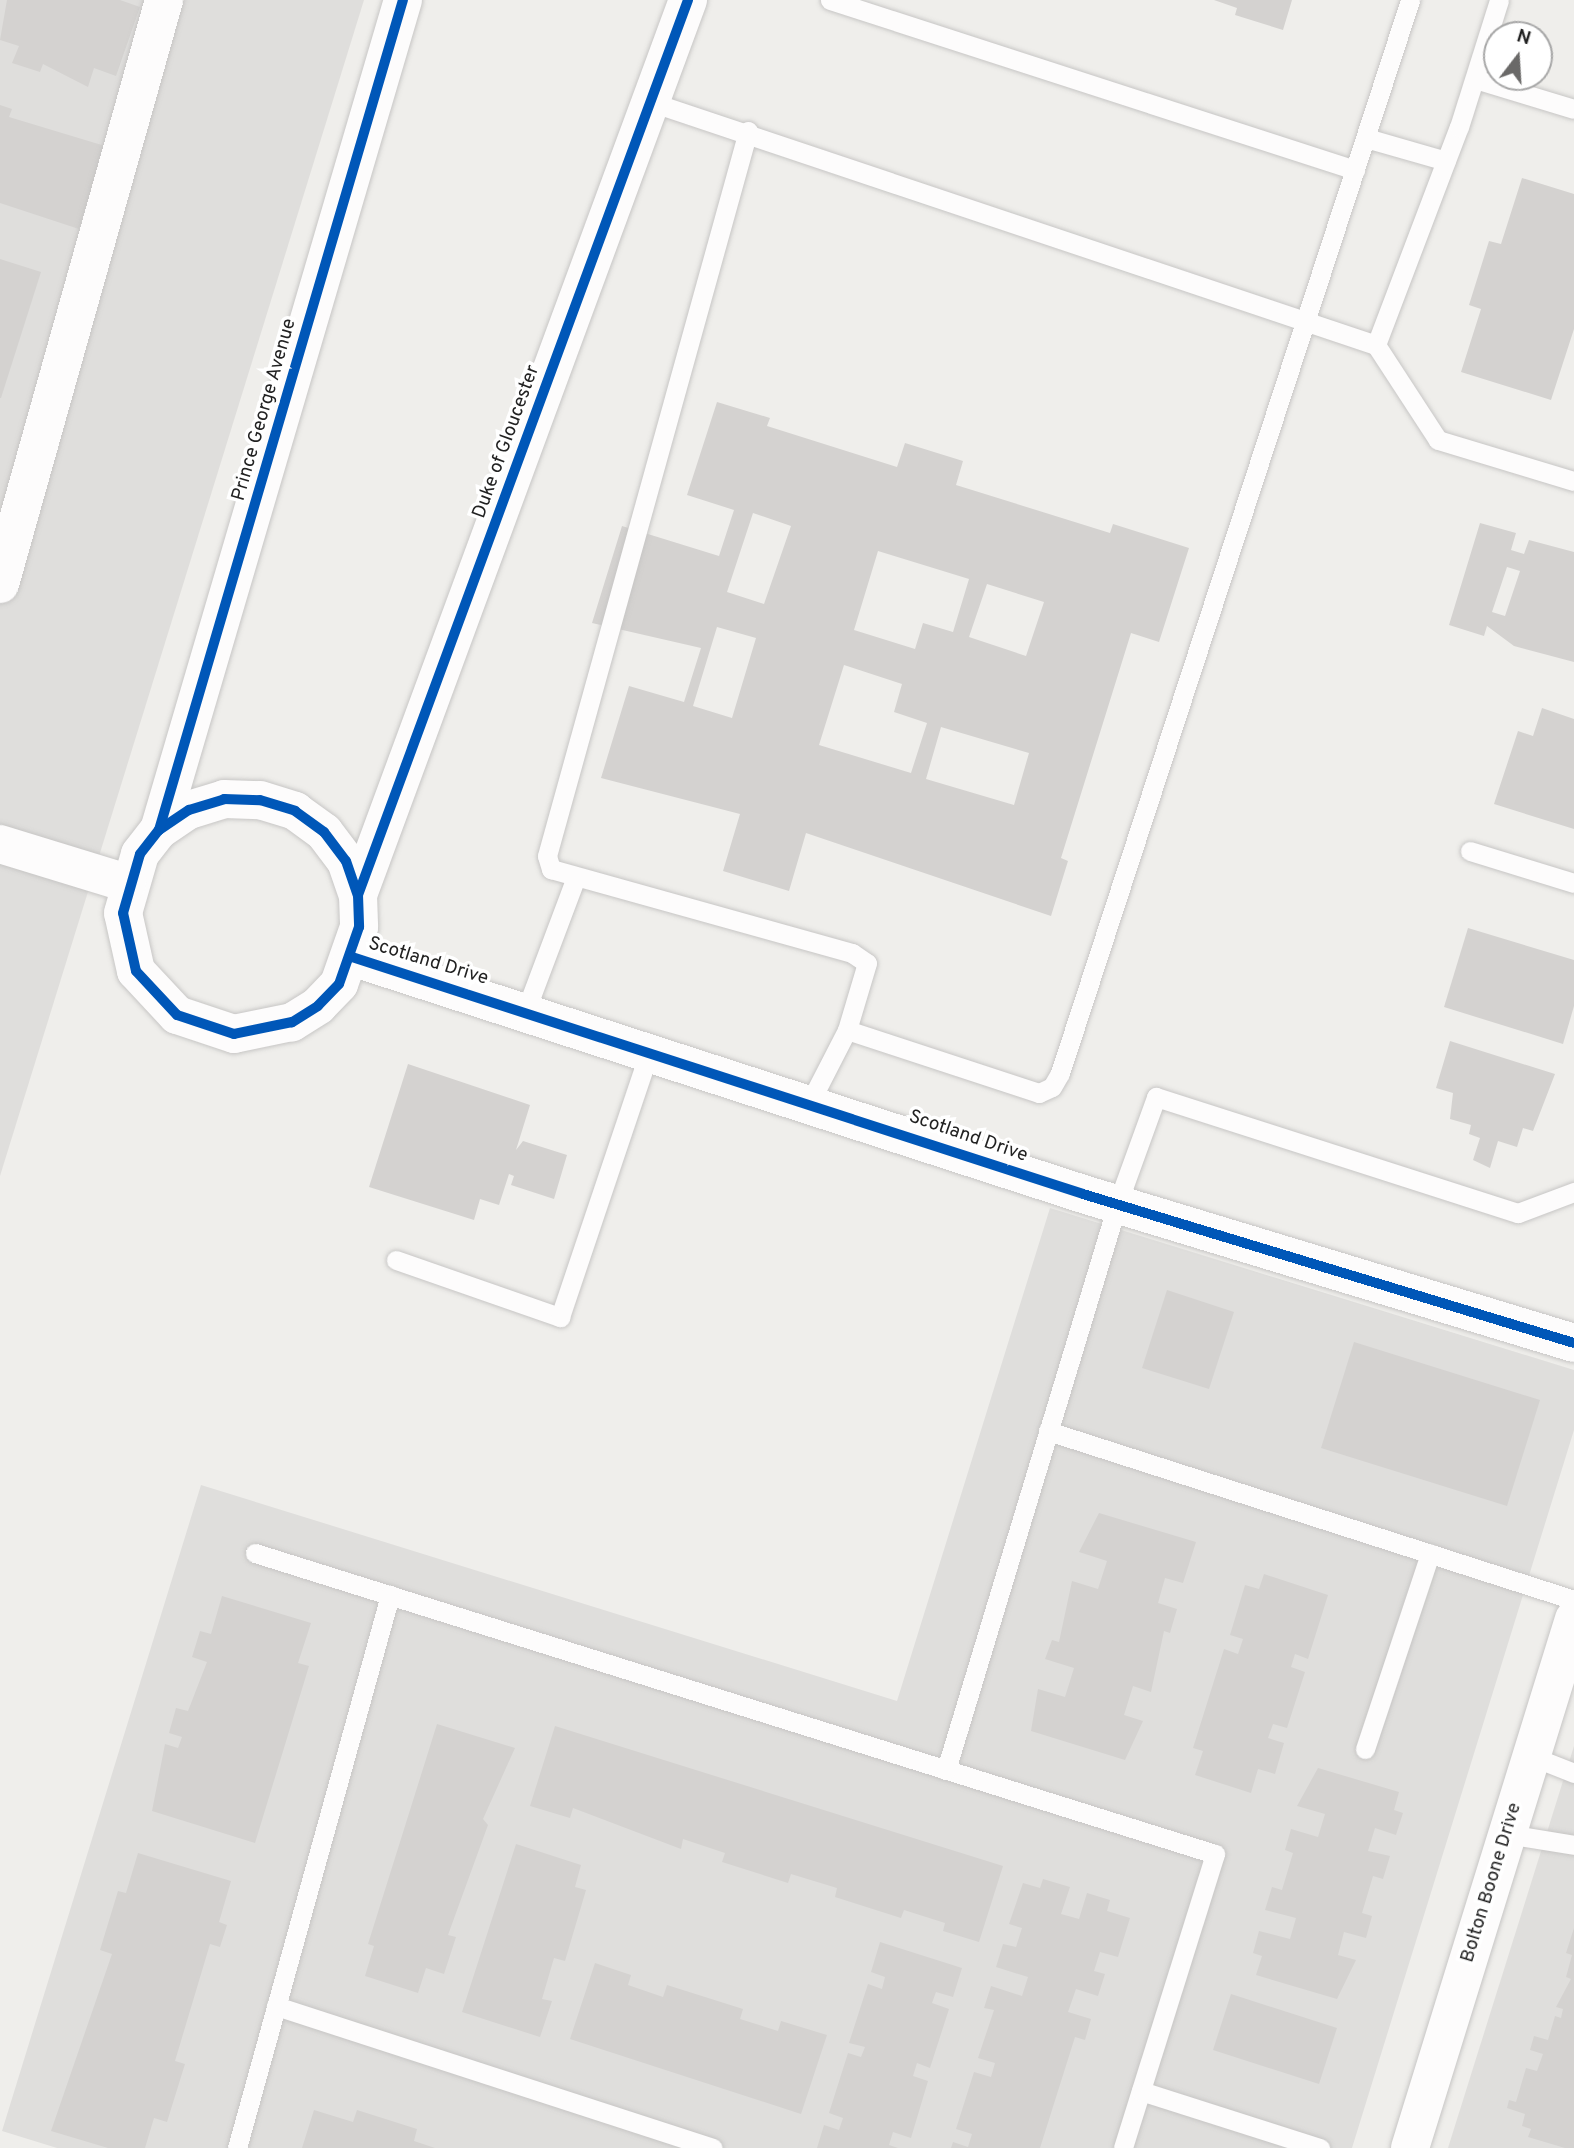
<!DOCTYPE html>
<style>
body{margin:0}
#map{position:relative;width:1574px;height:2148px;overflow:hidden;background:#efeeeb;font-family:Overpass,sans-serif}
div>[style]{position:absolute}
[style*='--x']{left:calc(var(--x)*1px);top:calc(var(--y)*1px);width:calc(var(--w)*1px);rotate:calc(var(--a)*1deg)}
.residential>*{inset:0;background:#dfdedc}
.building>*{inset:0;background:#d4d2d0}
.roads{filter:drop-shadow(0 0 2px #c7c6c5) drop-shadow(0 0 2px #c7c6c5)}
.service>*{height:19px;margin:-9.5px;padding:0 9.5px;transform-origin:9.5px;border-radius:9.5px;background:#fdfcfc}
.minor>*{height:38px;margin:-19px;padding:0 19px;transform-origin:19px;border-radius:19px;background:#fdfcfc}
.tertiary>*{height:38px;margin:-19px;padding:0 19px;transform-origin:19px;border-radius:19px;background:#fdfcfc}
.cycleway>*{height:10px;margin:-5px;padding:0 5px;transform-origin:5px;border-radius:5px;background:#0057b8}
span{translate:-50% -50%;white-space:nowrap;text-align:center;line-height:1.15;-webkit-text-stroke:7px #fff;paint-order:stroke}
.street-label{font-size:19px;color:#222}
.north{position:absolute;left:1483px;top:21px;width:70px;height:70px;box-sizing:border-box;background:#fff;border:2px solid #a7a7a7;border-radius:50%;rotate:17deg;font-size:19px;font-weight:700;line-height:28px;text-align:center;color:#222}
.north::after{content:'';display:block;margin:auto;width:24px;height:32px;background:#6a6968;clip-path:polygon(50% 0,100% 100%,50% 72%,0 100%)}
</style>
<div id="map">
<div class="residential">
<i style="clip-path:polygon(0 0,364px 0,0 1176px)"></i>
<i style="clip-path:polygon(1050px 1208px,1574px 1370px,1574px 1430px,1352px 2148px,57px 2148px,2px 2131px,201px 1485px,897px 1701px)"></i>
<i style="clip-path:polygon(1574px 1746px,1574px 2148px,1448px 2148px)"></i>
</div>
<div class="building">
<i style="clip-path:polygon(7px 0,120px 0,140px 7px,116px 76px,94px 68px,88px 87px,43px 64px,40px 72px,12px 63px,19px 46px,0 40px)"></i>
<i style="clip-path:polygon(1214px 0,1292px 0,1283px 30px,1235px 15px,1237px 8px)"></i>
<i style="clip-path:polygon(0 105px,12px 109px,9px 117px,105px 146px,79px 229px,0 203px)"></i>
<i style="clip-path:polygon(1522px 178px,1574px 194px,1574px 329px,1551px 400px,1461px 372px,1481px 309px,1469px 305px,1489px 241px,1501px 244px)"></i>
<i style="clip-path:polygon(0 259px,41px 272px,1px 398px,0 398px)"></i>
<i style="clip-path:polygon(evenodd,717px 402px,770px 418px,767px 426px,897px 467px,905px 443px,963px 461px,956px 485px,1110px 533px,1113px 524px,1189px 548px,1159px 642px,1131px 633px,1061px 858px,1068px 861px,1051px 916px,806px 833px,789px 891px,723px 871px,740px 814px,601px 778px,629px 686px,684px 702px,701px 648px,592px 623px,622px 526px,719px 556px,734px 510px,687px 495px,717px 402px,753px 513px,791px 526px,764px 604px,727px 592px,753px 513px,717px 402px,878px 551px,969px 579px,953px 632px,923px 623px,915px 649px,854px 630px,878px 551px,717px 402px,987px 584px,1044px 602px,1026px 656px,969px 637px,987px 584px,717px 402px,717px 627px,756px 638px,732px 718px,693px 706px,717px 627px,717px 402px,844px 665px,902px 684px,894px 712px,927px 723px,911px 773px,819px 745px,844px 665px,717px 402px,941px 727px,1029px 753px,1014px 805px,926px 779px,941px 727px)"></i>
<i style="clip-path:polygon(evenodd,1480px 523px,1516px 533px,1511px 550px,1524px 554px,1529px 540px,1574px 552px,1574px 662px,1514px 646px,1487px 626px,1484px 636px,1449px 625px,1480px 523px,1507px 567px,1520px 571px,1505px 616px,1492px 612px,1507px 567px)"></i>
<i style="clip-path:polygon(1542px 708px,1574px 719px,1574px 829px,1494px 804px,1518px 731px,1533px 736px)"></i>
<i style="clip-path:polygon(1468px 928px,1574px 960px,1574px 1006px,1563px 1044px,1444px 1007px)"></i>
<i style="clip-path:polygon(1450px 1041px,1555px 1074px,1533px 1131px,1523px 1128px,1517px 1147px,1498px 1141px,1490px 1168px,1473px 1160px,1480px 1138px,1469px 1134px,1471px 1125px,1450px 1119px,1453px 1093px,1436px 1088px)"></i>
<i style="clip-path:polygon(408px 1064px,530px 1105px,516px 1150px,523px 1141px,567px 1155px,554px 1199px,511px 1185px,514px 1176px,509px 1174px,499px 1205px,480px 1199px,474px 1220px,369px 1187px)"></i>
<i style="clip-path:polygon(1167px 1290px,1234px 1312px,1209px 1389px,1142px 1368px)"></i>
<i style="clip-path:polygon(1354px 1342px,1540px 1400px,1507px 1506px,1321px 1448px)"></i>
<i style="clip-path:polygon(1099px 1513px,1196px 1542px,1183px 1583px,1165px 1578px,1158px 1603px,1177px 1609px,1170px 1633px,1164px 1631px,1151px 1692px,1133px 1686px,1124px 1715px,1143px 1721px,1125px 1760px,1031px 1731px,1038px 1689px,1065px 1697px,1074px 1668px,1045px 1659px,1052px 1640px,1059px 1642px,1072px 1581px,1098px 1589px,1107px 1561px,1079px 1552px)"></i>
<i style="clip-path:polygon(1264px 1574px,1328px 1595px,1308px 1659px,1295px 1654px,1291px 1667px,1305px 1672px,1287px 1728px,1273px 1724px,1268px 1738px,1284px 1743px,1275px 1774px,1258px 1769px,1251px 1793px,1195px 1775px,1203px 1751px,1193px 1748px,1224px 1649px,1238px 1654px,1243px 1639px,1230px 1635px,1245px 1585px,1259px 1589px)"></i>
<i style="clip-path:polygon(222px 1596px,311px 1623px,298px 1663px,309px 1666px,255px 1843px,152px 1811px,165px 1744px,178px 1748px,182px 1737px,169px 1733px,176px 1708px,188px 1711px,207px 1662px,192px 1657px,200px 1631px,211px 1634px)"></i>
<i style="clip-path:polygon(437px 1724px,515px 1748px,483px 1819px,488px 1825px,448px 1935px,456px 1937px,444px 1974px,426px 1968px,418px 1993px,365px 1976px,374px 1946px,368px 1944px)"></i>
<i style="clip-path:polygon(555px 1726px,1003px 1866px,979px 1942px,943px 1931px,945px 1923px,904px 1910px,901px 1918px,835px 1897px,837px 1888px,791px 1874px,788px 1883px,722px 1862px,725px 1853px,683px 1839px,681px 1849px,573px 1808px,570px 1818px,530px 1806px)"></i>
<i style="clip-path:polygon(1318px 1768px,1399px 1792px,1394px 1810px,1403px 1813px,1396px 1835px,1375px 1828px,1368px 1851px,1390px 1856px,1383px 1879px,1373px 1876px,1362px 1913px,1372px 1916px,1366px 1938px,1344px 1932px,1338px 1955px,1356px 1960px,1337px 1999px,1256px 1975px,1262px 1956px,1253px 1953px,1259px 1931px,1290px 1939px,1296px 1918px,1265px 1910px,1272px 1887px,1282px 1890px,1293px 1853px,1285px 1850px,1291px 1829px,1318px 1837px,1325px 1814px,1297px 1806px)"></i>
<i style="clip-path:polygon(516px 1844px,581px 1865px,575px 1887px,586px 1890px,565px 1961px,554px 1958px,542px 1999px,552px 2001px,540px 2037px,462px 2012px)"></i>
<i style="clip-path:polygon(138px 1853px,231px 1881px,219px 1922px,227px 1925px,220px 1947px,210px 1944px,175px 2061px,185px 2064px,167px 2122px,154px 2118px,145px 2148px,108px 2148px,51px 2131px,112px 1954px,100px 1950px,118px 1891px,126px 1893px)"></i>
<i style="clip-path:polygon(1043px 1879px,1070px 1887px,1061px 1914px,1079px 1919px,1087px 1893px,1110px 1900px,1107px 1911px,1130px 1918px,1118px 1957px,1100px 1952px,1094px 1971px,1105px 1974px,1098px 1996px,1076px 1989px,1068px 2012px,1091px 2019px,1085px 2040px,1075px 2037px,1040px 2148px,951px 2148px,953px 2142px,968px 2147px,972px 2134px,956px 2129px,974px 2072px,991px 2077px,995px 2063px,978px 2058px,994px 2010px,984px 2008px,991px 1986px,1022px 1996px,1028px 1977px,996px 1967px,1003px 1944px,1016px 1947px,1022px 1928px,1009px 1924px,1023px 1883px,1040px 1888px)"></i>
<i style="clip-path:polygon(1574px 1928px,1574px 2148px,1565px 2148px,1528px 2137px,1531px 2129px,1522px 2126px,1525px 2114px,1507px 2108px,1509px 2100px,1516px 2102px,1526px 2068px,1537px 2071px,1543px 2054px,1530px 2050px,1534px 2036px,1548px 2040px,1555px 2016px,1561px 2018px,1563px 2009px,1556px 2007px,1571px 1979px,1566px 1977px,1572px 1955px,1566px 1953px)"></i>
<i style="clip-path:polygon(880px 1942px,962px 1968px,953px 1997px,936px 1992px,932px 2003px,949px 2009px,930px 2068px,917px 2063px,913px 2076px,928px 2081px,911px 2138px,893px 2132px,889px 2145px,898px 2148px,817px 2148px,824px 2125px,839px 2130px,843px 2118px,829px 2113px,848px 2053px,861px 2057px,865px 2047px,849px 2043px,868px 1984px,882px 1989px,885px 1977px,871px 1972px)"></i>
<i style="clip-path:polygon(595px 1963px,631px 1975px,628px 1985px,663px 1997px,667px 1985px,743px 2009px,740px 2019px,778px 2031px,781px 2021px,827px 2035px,801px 2114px,570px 2039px)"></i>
<i style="clip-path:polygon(1231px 1994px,1337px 2028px,1319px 2084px,1213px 2050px)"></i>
<i style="clip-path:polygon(314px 2110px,353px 2122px,357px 2110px,417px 2129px,414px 2141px,435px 2148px,302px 2148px)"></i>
</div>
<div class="roads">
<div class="service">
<i style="--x:830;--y:0;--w:552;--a:17.94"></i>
<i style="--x:1475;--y:79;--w:103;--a:16.9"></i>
<i style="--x:651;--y:102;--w:765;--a:18.53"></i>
<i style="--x:1376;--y:345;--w:113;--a:56.9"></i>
<i style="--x:1438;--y:440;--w:142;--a:16.8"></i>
<i style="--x:748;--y:131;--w:752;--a:105.5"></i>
<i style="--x:547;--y:856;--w:14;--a:73"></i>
<i style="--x:551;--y:869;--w:313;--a:15.6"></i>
<i style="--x:852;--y:953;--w:18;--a:34"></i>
<i style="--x:867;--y:963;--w:70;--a:106.6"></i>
<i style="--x:847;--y:1030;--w:81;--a:117.2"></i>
<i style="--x:1366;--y:138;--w:83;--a:16"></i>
<i style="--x:1376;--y:345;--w:233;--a:-69.2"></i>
<i style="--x:1459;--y:127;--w:133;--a:-72.5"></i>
<i style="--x:1470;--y:851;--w:109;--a:17.1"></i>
<i style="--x:526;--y:1010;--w:142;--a:-69.4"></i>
<i style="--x:847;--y:1030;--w:202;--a:18.2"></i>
<i style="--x:1039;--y:1093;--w:14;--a:-25"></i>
<i style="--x:1052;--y:1087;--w:16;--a:-60"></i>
<i style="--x:1060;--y:1073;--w:1129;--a:-71.93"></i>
<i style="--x:396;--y:1260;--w:174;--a:19.2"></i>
<i style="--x:560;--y:1317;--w:282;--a:-71.4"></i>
<i style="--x:1048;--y:1431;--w:552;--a:17.81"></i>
<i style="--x:255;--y:1553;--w:1006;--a:17.41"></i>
<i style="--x:1215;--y:1854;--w:308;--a:107.4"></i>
<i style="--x:1365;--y:1749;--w:206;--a:-71.6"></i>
<i style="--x:1531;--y:1756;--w:46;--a:21.6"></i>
<i style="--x:946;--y:1770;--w:590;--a:-73.16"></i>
<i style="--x:1117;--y:1205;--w:115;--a:-70.1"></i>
<i style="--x:1156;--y:1097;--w:380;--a:17.8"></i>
<i style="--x:1518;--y:1213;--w:60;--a:-20.6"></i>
<i style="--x:1507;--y:1834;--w:68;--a:9.3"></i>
<i style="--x:276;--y:2006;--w:459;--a:18"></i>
<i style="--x:1141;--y:2091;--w:188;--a:17.7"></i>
<i style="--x:237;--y:2148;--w:574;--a:-74.53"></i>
</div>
<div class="minor">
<i style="--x:0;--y:584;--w:607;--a:-74.31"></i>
<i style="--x:159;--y:830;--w:36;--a:-34"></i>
<i style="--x:189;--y:810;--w:37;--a:-17"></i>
<i style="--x:224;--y:799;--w:36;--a:2"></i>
<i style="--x:260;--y:800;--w:37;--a:17"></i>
<i style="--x:295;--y:811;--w:36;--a:36"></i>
<i style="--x:324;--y:832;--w:36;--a:53"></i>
<i style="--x:346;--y:861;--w:36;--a:71"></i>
<i style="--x:358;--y:895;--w:32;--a:88"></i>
<i style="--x:359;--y:927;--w:60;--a:109.3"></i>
<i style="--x:339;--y:984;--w:30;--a:134"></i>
<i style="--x:318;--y:1006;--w:31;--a:148"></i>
<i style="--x:292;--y:1022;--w:59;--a:168.3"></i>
<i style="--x:234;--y:1034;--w:60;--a:-161.6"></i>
<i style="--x:177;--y:1015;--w:60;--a:-133"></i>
<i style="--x:136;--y:971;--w:59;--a:-102.6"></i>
<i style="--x:123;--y:913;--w:61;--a:-73.9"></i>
<i style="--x:140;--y:854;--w:31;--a:-52"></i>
<i style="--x:159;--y:830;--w:865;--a:-73.62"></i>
<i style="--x:0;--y:844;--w:133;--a:17.1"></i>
<i style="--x:358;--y:895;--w:954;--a:-69.76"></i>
<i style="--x:352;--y:957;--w:768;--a:17.96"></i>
<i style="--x:1083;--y:1194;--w:513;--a:16.88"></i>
</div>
<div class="tertiary">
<i style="--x:1410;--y:2148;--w:554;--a:-72.78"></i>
</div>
</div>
<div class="cycleway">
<i style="--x:159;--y:830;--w:36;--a:-34"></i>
<i style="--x:189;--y:810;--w:37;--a:-17"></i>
<i style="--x:224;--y:799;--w:36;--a:2"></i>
<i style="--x:260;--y:800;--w:37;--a:17"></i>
<i style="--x:295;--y:811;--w:36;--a:36"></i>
<i style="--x:324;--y:832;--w:36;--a:53"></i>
<i style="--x:346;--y:861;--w:36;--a:71"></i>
<i style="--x:358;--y:895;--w:32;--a:88"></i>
<i style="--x:359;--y:927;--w:60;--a:109.3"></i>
<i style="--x:339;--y:984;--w:30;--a:134"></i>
<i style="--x:318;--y:1006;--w:31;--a:148"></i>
<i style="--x:292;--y:1022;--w:59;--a:168.3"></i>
<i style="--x:234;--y:1034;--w:60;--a:-161.6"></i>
<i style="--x:177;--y:1015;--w:60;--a:-133"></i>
<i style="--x:136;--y:971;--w:59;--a:-102.6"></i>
<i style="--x:123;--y:913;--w:61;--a:-73.9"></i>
<i style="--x:140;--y:854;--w:31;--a:-52"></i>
<i style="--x:159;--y:830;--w:865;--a:-73.62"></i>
<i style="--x:358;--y:895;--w:954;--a:-69.76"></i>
<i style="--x:352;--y:957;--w:768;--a:17.96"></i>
<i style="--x:1083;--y:1194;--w:513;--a:16.88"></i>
</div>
<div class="street-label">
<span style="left:265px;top:410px;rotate:-74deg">Prince George Avenue</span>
<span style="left:507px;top:442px;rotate:-70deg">Duke of Gloucester</span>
<span style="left:428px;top:962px;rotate:17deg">Scotland Drive</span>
<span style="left:968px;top:1137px;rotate:19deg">Scotland Drive</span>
<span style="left:1492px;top:1883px;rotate:-73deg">Bolton Boone Drive</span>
</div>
<div class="north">N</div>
</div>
